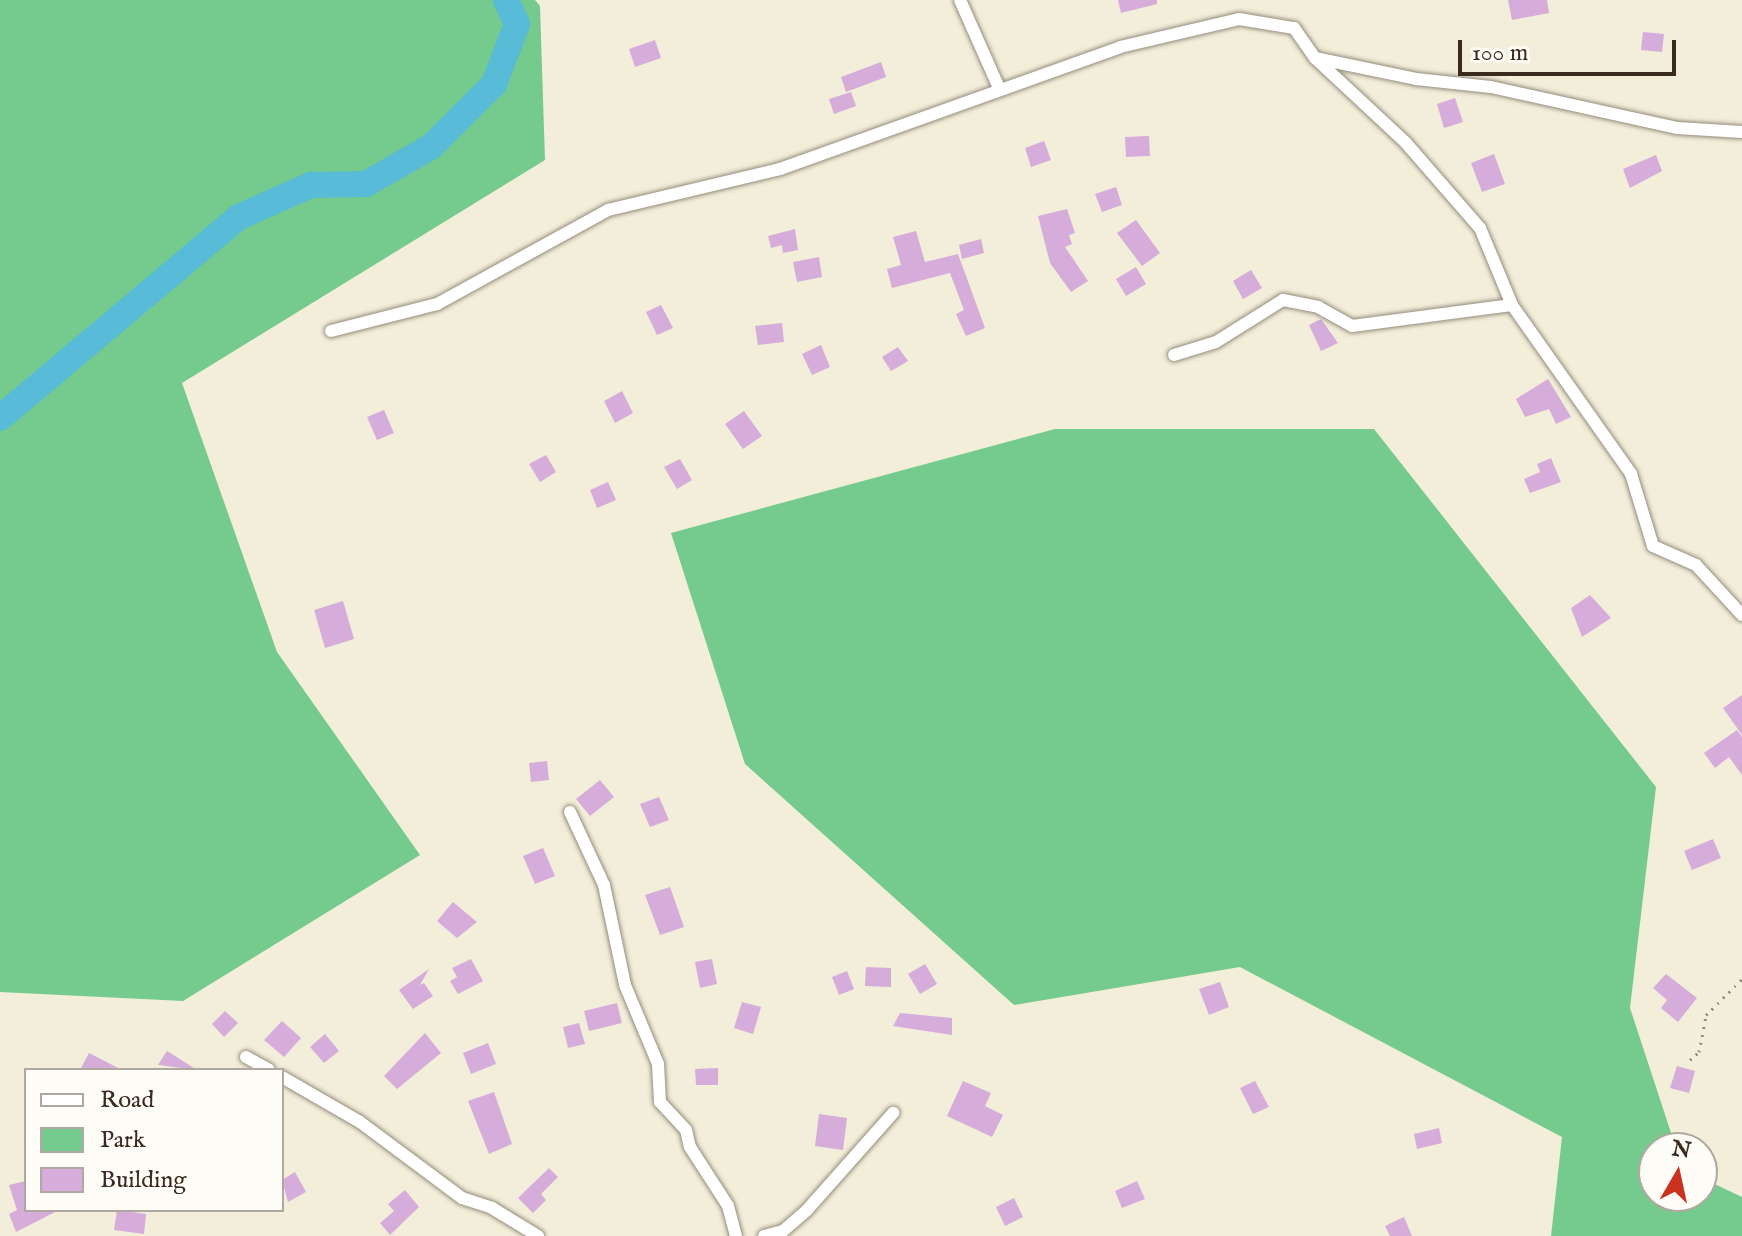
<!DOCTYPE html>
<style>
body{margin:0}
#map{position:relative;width:1742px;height:1236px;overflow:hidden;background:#f2eeda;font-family:"IM FELL English",serif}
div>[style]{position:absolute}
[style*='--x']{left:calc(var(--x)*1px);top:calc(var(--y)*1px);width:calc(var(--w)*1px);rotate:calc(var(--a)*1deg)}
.green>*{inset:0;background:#75ca8d}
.river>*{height:26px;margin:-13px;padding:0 13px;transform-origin:13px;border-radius:13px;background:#58bbd7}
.building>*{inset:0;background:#d6acdb}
.path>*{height:3px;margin-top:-1.5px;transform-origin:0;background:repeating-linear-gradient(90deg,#968c7c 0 2px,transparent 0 8px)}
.roads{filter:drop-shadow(0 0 2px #968c7c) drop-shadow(0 0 2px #968c7c)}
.street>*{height:12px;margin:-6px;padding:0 6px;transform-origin:6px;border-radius:6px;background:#fff}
span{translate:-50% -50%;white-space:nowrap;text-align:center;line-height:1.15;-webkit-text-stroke:6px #fdfcf7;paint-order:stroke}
.legend{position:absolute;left:24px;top:1068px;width:260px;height:144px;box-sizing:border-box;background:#fdfcf7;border:2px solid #afa8a0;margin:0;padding:10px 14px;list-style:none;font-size:24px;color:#3b2a1e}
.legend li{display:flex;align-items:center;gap:16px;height:40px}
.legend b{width:40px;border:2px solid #afa8a0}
.north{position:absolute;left:1638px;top:1132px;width:80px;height:80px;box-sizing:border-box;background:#fdfcf7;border:2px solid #afa8a0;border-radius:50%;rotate:9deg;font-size:22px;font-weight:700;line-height:32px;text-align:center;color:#3b2a1e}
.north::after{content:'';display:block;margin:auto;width:28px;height:36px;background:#c8321e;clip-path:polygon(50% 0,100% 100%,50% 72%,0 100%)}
.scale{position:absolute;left:1458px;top:40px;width:218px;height:36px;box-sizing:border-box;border:4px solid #3b2a1e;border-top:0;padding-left:10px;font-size:24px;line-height:28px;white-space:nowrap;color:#3b2a1e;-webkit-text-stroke:6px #fdfcf7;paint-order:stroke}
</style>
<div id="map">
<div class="green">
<i style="clip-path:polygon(0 0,535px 0,540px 6px,545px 160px,182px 383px,277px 652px,420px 855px,183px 1001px,0 992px)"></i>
<i style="clip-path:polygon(1055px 429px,1374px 429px,1656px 787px,1630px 1008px,1676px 1148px,1654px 1148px,1654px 1196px,1702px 1196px,1702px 1178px,1742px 1197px,1742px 1236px,1551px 1236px,1562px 1137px,1240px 967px,1014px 1005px,745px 764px,671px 533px)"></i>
</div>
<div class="river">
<i style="--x:0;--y:418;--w:312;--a:-40.1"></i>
<i style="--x:239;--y:217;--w:79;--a:-24"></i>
<i style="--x:311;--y:185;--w:55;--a:-1"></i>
<i style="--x:366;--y:184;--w:76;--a:-29.9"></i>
<i style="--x:432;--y:146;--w:88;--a:-45"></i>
<i style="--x:494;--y:84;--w:64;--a:-69"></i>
<i style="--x:517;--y:24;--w:26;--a:-115"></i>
</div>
<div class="building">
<i style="clip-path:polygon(1118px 0,1157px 0,1157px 4px,1121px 13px)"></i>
<i style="clip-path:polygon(1508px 0,1547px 0,1549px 13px,1512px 20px)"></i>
<i style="clip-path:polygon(1643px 32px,1664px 34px,1662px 52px,1641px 50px)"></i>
<i style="clip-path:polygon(655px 40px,661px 58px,635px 67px,629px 49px)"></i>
<i style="clip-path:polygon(881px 62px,886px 77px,846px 92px,841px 77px)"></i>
<i style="clip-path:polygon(851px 92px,856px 106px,834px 114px,829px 99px)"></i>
<i style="clip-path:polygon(1455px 98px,1463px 122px,1444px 128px,1437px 104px)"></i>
<i style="clip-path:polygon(1149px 136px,1150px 156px,1126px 157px,1125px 137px)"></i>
<i style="clip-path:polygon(1044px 141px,1051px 160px,1031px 167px,1025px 148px)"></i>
<i style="clip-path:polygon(1494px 154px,1505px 184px,1482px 192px,1471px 163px)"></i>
<i style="clip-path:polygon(1656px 155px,1662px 171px,1630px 188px,1623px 169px)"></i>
<i style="clip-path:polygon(1116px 187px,1122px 205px,1102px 212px,1095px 194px)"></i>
<i style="clip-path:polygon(1067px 209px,1075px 233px,1069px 235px,1072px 244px,1065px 247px,1088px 281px,1071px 292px,1050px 263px,1038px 216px)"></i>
<i style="clip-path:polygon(1136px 220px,1160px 253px,1142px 266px,1117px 233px)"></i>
<i style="clip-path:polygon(795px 229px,798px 250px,783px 253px,782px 245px,771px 248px,768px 236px)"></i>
<i style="clip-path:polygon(916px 231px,925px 262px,958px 254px,985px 328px,966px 336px,956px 314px,964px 310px,950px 273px,892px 288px,887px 269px,901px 265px,893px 237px)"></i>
<i style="clip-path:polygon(981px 239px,984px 253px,962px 259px,959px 245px)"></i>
<i style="clip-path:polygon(819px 257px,822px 277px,797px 282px,793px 262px)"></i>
<i style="clip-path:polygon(1136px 267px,1146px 284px,1126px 296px,1116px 279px)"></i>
<i style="clip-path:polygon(1251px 270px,1262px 288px,1243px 299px,1233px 281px)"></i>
<i style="clip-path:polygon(661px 305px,673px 328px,657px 335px,646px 312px)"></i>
<i style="clip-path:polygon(1321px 319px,1338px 343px,1321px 351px,1309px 325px)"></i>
<i style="clip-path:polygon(782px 323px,784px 342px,758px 345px,755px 326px)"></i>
<i style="clip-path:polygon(821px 345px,830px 367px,812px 375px,802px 354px)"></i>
<i style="clip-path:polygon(898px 347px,908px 361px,891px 371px,882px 357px)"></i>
<i style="clip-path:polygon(1548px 379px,1571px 417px,1556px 424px,1549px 409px,1525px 417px,1516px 399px)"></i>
<i style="clip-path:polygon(622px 391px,633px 413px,615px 423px,604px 401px)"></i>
<i style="clip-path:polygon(384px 410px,394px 433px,377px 440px,367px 417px)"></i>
<i style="clip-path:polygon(744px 411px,762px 436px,743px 449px,725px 424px)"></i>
<i style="clip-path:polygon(546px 455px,556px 472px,540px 482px,529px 464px)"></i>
<i style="clip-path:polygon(1551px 458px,1561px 482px,1530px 493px,1524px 479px,1540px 472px,1537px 464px)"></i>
<i style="clip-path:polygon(680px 459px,692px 480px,677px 489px,664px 467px)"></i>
<i style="clip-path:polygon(608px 482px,616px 500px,597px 508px,590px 490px)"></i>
<i style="clip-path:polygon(1590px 595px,1611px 618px,1582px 637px,1571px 608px)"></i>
<i style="clip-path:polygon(343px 601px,354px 639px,325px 648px,314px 610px)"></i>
<i style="clip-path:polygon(1742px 695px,1742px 735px,1723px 708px)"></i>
<i style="clip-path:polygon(1737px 730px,1742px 737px,1742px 775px,1729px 757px,1715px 768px,1704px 753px)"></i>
<i style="clip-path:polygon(547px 761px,549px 780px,531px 782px,529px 763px)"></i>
<i style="clip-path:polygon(600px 780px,614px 797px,590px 816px,576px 799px)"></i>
<i style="clip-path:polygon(659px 797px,669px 820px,650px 827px,640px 804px)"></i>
<i style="clip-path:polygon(1713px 839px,1721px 858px,1692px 870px,1684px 851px)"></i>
<i style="clip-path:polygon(543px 848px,555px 876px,535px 884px,523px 856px)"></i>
<i style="clip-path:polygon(670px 887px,684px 927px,660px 935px,645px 895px)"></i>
<i style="clip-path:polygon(453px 902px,477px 922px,457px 938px,437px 921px)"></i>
<i style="clip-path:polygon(471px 959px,483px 981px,458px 994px,450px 981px,457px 977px,452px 968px)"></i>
<i style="clip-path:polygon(712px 959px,717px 984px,700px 988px,695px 962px)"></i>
<i style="clip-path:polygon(925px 964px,937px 984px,920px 994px,908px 974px)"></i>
<i style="clip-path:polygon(866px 967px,891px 968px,891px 987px,865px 986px)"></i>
<i style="clip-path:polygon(429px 969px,420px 985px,424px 983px,433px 996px,413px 1009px,399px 990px)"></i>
<i style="clip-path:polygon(847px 971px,854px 989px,839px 995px,832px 977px)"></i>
<i style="clip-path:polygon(1666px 974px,1697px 998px,1678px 1022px,1661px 1008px,1667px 1000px,1653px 988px)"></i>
<i style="clip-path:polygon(1220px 982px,1229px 1007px,1209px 1015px,1199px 989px)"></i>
<i style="clip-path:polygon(742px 1002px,761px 1007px,753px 1034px,734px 1028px)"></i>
<i style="clip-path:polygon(617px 1003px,622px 1023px,589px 1031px,584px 1011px)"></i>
<i style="clip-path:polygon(225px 1011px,238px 1023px,224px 1037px,212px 1024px)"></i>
<i style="clip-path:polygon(900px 1013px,952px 1018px,952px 1035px,893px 1026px)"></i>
<i style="clip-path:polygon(282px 1021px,301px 1038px,284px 1057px,264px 1040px)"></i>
<i style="clip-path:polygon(579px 1023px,585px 1044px,568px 1048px,563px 1027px)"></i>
<i style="clip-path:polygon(425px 1033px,441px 1053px,397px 1089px,384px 1076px)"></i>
<i style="clip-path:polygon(325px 1034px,339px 1051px,324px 1063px,310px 1047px)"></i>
<i style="clip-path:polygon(488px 1043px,496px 1064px,471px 1074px,463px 1053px)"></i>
<i style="clip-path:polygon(167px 1051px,197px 1070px,158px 1065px)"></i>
<i style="clip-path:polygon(89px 1053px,122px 1070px,80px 1070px)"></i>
<i style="clip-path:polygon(1677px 1066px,1695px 1071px,1689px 1093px,1670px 1088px)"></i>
<i style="clip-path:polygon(718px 1068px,718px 1085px,696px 1085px,695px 1069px)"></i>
<i style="clip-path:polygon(963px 1081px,991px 1093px,985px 1106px,1003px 1115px,992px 1137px,947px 1116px)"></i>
<i style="clip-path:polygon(1255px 1081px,1269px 1107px,1253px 1114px,1240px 1088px)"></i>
<i style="clip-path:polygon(494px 1092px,512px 1144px,489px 1154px,468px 1101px)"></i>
<i style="clip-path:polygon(819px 1114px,847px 1118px,843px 1150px,815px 1146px)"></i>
<i style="clip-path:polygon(1439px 1128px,1442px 1143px,1417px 1149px,1414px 1134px)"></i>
<i style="clip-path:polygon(549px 1168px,558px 1177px,541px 1194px,546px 1200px,533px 1213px,518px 1198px)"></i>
<i style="clip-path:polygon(295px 1172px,306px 1192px,288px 1202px,282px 1180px)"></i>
<i style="clip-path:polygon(26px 1181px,26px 1210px,59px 1210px,16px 1232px,9px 1214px,17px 1210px,9px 1185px)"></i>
<i style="clip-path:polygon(1137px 1181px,1145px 1199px,1122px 1208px,1115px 1191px)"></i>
<i style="clip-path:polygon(405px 1190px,419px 1207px,390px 1235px,380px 1223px,394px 1211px,388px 1204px)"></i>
<i style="clip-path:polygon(1014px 1198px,1023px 1217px,1005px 1226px,996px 1207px)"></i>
<i style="clip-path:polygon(117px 1210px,146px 1214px,144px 1234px,114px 1230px)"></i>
<i style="clip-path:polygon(1404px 1217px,1412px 1236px,1390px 1236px,1385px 1226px)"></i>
</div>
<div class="path">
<i style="--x:1690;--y:1060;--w:12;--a:-42"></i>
<i style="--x:1699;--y:1052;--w:38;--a:-79"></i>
<i style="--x:1706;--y:1015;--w:51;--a:-45"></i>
</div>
<div class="roads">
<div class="street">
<i style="--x:960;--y:0;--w:96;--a:66.1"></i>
<i style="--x:1316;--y:59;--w:123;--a:43"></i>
<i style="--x:1406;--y:143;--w:113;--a:49"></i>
<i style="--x:1480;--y:228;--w:83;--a:67.4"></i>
<i style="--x:1512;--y:305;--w:207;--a:54.8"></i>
<i style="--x:1631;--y:474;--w:75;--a:73"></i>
<i style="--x:1653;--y:546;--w:47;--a:23.8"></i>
<i style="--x:1696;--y:565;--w:68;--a:47.4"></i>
<i style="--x:331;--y:331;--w:109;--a:-14.3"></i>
<i style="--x:437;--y:304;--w:195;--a:-28.8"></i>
<i style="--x:608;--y:210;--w:177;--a:-13.4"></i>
<i style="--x:780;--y:169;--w:361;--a:-19.7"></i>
<i style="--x:1120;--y:47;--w:122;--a:-13.2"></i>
<i style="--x:1239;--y:19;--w:56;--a:9.3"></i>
<i style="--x:1294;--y:28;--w:37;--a:55"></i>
<i style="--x:1315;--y:58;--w:103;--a:11.7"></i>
<i style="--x:1416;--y:79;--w:75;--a:6.1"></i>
<i style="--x:1491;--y:87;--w:190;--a:12.4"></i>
<i style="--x:1677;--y:128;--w:65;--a:3.5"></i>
<i style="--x:1174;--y:355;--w:44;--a:-17.2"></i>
<i style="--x:1216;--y:342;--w:79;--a:-32.1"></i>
<i style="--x:1283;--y:300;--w:36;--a:11"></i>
<i style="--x:1318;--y:307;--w:39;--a:29"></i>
<i style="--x:1352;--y:326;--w:161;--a:-7.5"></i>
<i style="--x:570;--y:812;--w:81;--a:65"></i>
<i style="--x:604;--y:885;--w:102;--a:78.1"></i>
<i style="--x:625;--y:985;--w:86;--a:67.3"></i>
<i style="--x:658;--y:1064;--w:38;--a:87"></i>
<i style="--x:660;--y:1102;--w:38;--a:47"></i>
<i style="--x:686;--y:1130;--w:17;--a:77"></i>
<i style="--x:690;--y:1147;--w:70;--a:57.2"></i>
<i style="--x:728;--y:1206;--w:31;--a:75"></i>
<i style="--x:246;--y:1057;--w:26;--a:29"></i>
<i style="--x:282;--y:1077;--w:90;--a:30"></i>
<i style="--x:360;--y:1122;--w:127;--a:36.7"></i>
<i style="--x:462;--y:1198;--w:32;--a:18"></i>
<i style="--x:492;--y:1208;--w:54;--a:31.3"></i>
<i style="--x:764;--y:1236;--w:20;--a:-15"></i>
<i style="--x:783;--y:1231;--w:32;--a:-41"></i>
<i style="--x:807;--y:1210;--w:130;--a:-48.4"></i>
</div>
</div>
<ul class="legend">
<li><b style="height:10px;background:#fff"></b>Road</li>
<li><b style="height:22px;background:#75ca8d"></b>Park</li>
<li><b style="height:22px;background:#d6acdb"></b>Building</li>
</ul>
<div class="north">N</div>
<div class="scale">100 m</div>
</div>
